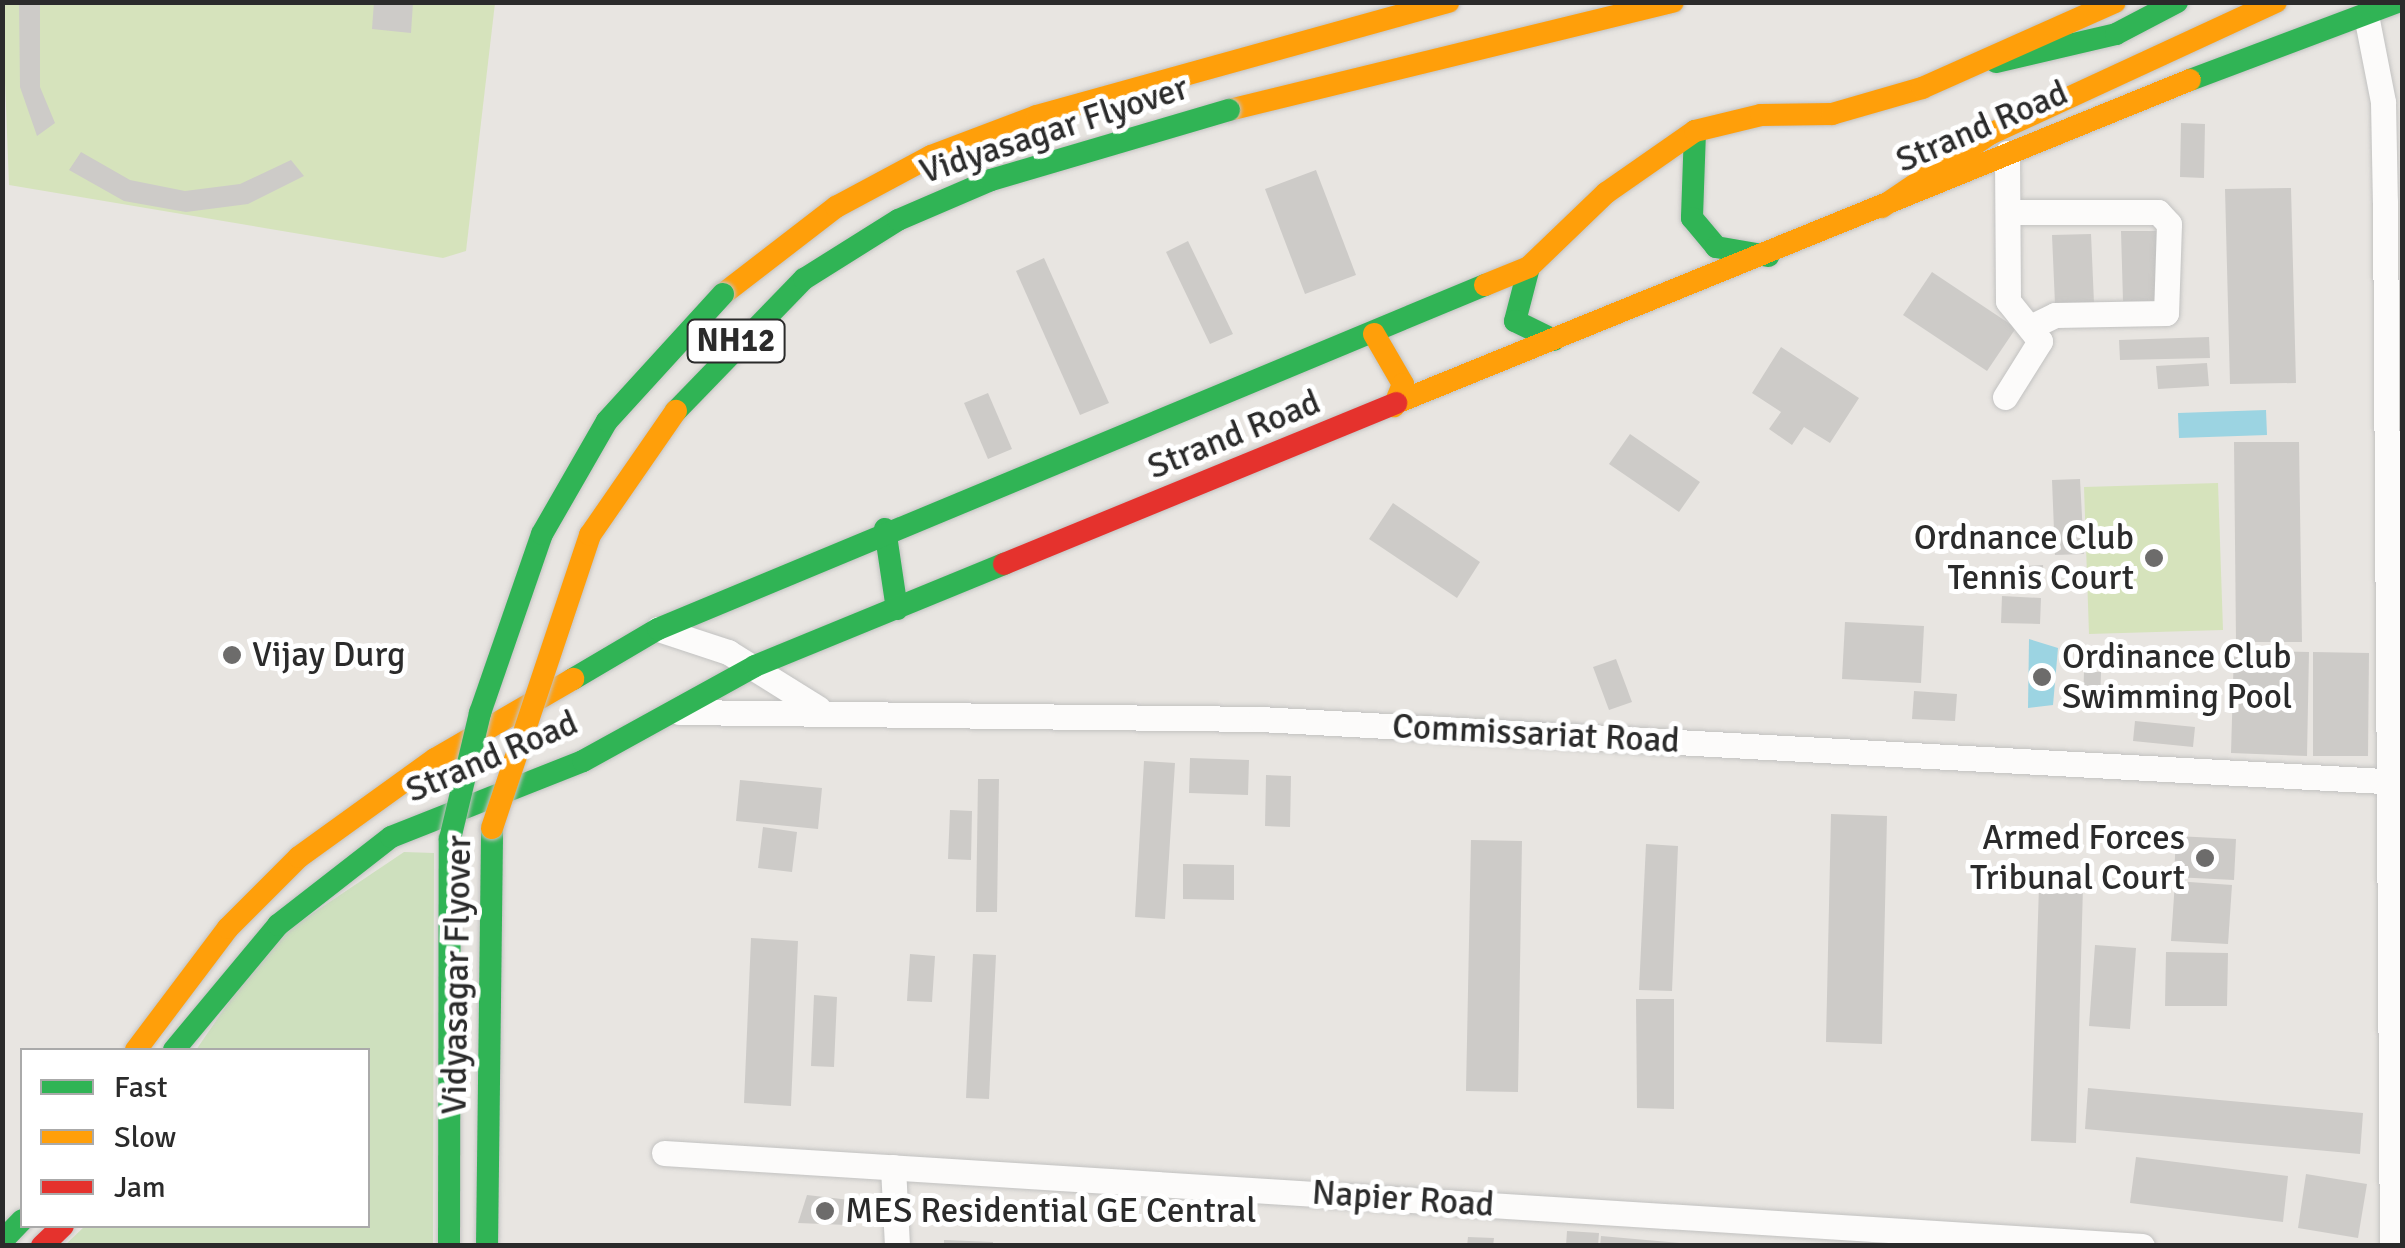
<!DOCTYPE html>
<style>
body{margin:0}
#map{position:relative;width:2405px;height:1248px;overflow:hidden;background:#e8e5e1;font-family:Signika,sans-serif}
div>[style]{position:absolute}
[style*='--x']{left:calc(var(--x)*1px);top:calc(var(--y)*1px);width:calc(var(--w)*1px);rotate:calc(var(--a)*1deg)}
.green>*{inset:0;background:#cee0be}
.pitch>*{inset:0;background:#d6e3bc}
.water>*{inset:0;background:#9cd4e2}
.building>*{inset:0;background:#cdcbc8}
.roads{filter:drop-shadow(0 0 2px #c2c2c1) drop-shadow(0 0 2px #c2c2c1)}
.street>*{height:25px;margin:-12.5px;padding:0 12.5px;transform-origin:12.5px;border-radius:12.5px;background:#fcfbfa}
.fast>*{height:22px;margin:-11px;padding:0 11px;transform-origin:11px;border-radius:11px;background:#30b455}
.slow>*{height:22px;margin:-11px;padding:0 11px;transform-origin:11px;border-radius:11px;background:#ff9f0a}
.jam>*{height:22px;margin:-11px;padding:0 11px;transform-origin:11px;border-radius:11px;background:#e5322d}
.bridges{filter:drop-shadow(0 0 2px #c5c3c2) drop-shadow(0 0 2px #c5c3c2)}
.fast-bridge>*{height:22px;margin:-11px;padding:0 11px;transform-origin:11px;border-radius:11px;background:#30b455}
.slow-bridge>*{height:22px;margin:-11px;padding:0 11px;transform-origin:11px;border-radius:11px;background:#ff9f0a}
.dots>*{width:28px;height:28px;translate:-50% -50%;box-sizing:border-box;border:5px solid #fff;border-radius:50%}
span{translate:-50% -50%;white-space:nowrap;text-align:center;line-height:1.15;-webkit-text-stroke:10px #fff;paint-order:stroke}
.shield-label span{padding:2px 8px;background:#fff;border:2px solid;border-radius:8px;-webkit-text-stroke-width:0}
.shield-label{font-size:32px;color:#2b2b2b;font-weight:700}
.street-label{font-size:35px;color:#2b2b2b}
.poi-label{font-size:35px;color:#2b2b2b}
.right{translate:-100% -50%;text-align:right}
.left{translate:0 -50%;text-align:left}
.frame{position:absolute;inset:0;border:5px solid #2b2b2b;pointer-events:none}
.legend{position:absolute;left:20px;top:1048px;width:350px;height:180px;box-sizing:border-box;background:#fff;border:2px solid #aaa;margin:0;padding:12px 18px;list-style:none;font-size:30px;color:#2b2b2b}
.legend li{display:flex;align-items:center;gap:20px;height:50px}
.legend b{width:50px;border:2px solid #aaa}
</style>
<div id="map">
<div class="green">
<i style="clip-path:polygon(404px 852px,434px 853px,433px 1245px,64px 1246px,85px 1226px,368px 1226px,368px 1050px,196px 1050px,270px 942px)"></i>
</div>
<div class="pitch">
<i style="clip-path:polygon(2px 3px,495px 3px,466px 251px,443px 258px,9px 185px)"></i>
<i style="clip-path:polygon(2218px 483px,2223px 630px,2089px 634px,2084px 487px)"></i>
</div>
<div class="water">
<i style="clip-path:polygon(2266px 410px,2267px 435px,2179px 438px,2178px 413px)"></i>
<i style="clip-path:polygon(2029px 639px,2058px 648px,2053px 705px,2028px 708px)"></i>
</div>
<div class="building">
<i style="clip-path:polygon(19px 2px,40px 2px,40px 87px,55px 123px,37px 136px,20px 87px)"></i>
<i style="clip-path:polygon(374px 2px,413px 2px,411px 33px,372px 29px)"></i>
<i style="clip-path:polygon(2181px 123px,2205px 124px,2204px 178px,2180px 177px)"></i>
<i style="clip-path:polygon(81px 152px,130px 180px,185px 191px,240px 184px,291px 160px,304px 176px,248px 204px,186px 212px,124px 201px,69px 170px)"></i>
<i style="clip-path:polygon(1316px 170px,1356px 275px,1305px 294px,1265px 189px)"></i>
<i style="clip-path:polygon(2291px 188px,2296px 383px,2230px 384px,2225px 189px)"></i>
<i style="clip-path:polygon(2121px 231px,2159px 231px,2161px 301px,2123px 301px)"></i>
<i style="clip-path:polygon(2091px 234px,2094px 303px,2055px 304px,2052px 235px)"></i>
<i style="clip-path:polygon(1188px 241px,1233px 334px,1210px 344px,1166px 252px)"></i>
<i style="clip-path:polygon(1044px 258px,1109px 403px,1080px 415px,1016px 271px)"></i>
<i style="clip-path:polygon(1932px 272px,2016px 328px,1987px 371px,1903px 315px)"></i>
<i style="clip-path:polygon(2209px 337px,2210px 358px,2120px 360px,2119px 340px)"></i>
<i style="clip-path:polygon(1781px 347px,1859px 398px,1830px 443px,1804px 427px,1792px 445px,1769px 429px,1781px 412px,1752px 393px)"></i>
<i style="clip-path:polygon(2207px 363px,2209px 386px,2158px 389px,2156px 366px)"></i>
<i style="clip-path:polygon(988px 393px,1012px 449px,988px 459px,964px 403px)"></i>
<i style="clip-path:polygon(1630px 434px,1700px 482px,1679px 512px,1609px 464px)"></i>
<i style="clip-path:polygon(2234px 442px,2299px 442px,2302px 642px,2236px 642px)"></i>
<i style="clip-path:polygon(2080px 479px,2084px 554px,2055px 555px,2052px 480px)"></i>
<i style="clip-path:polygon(1393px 503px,1480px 562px,1457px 598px,1369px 539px)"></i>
<i style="clip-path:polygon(2043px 565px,2044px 587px,1994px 590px,1993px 568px)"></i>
<i style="clip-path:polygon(2002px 596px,2041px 598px,2040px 624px,2001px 623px)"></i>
<i style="clip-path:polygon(1845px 622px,1924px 626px,1921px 683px,1842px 679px)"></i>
<i style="clip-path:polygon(2234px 650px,2309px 652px,2307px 756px,2231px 753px)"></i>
<i style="clip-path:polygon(2313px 652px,2369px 653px,2368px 756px,2313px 756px)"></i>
<i style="clip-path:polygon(1616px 659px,1632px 702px,1609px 710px,1593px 667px)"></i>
<i style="clip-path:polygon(2084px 671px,2101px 672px,2100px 707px,2083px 706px)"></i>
<i style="clip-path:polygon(1914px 691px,1957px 694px,1955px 721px,1912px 719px)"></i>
<i style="clip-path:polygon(2135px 721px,2195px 727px,2193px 747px,2133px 741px)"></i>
<i style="clip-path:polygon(1190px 758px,1249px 760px,1248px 795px,1189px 793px)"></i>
<i style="clip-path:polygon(1144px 761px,1175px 763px,1165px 919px,1135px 917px)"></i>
<i style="clip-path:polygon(1266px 775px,1291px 776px,1290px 827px,1265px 826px)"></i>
<i style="clip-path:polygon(978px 779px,999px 779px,997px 912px,976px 912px)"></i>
<i style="clip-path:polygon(740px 780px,822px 788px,818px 829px,736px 821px)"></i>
<i style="clip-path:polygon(950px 810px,972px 811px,971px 860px,948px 859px)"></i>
<i style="clip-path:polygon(1831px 814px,1887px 816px,1882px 1044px,1826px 1042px)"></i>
<i style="clip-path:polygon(763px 827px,797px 832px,792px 872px,758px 868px)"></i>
<i style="clip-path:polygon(2176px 836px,2236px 839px,2234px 880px,2174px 877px)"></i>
<i style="clip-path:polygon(1471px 840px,1522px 841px,1518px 1092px,1466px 1091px)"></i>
<i style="clip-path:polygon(1646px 844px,1678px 846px,1672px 991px,1639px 990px)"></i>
<i style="clip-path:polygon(1183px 864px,1234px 865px,1234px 900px,1183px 899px)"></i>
<i style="clip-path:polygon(2175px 881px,2232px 885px,2228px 944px,2171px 941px)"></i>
<i style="clip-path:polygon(2039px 885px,2083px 886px,2076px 1143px,2031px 1141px)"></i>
<i style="clip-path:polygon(751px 938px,798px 941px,791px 1106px,744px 1103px)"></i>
<i style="clip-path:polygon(2095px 945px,2136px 948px,2130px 1029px,2089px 1026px)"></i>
<i style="clip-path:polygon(2166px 952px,2228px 953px,2227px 1006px,2165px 1006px)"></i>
<i style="clip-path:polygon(910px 954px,935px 956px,932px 1002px,907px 1001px)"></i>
<i style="clip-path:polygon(973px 954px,996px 955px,989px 1099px,966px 1098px)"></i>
<i style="clip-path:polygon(814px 995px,837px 997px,834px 1067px,811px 1066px)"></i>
<i style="clip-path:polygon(1636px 999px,1674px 999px,1674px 1109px,1637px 1108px)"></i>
<i style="clip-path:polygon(2088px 1088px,2363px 1113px,2360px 1154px,2085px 1129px)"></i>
<i style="clip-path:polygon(2136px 1157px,2288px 1176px,2283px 1222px,2130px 1203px)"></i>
<i style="clip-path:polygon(2306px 1174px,2367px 1184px,2358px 1238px,2298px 1228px)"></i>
<i style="clip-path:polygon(807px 1195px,850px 1200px,847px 1225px,798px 1223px)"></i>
<i style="clip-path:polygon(1567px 1231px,1599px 1233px,1598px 1246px,1566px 1246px)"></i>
<i style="clip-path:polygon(1601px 1236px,1680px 1243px,1679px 1246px,1600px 1246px)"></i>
<i style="clip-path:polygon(1468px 1237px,1494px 1238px,1493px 1246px,1467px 1246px)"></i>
<i style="clip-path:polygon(944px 1240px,993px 1242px,993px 1246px,944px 1246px)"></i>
</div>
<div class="roads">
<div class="street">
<i style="--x:2366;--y:15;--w:89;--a:78.9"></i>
<i style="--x:2383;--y:102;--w:100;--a:88.9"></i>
<i style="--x:2385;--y:202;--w:1044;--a:89.62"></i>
<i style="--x:2008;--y:212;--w:150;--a:0"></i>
<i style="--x:2158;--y:212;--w:16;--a:47"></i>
<i style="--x:2169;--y:224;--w:89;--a:91.9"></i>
<i style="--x:2166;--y:313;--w:111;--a:179"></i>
<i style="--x:2055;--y:315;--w:28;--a:154"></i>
<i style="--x:2005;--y:397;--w:66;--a:-58"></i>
<i style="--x:2040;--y:341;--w:51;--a:-128.7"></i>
<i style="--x:2008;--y:301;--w:148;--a:-90.4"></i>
<i style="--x:658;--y:629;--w:74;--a:18.2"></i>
<i style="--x:728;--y:652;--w:106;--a:31.9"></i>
<i style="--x:679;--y:712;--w:581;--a:0.69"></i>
<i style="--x:1260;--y:719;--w:1144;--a:3.16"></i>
<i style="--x:664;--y:1153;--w:1481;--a:3.6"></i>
<i style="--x:893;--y:1167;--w:79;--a:87.1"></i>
</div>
<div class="fast">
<i style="--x:1996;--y:62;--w:123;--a:-13.1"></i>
<i style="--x:2116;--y:34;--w:69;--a:-27.7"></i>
<i style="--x:2190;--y:80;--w:221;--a:-20.6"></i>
<i style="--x:1695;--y:131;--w:87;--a:92"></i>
<i style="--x:1692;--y:218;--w:38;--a:50"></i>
<i style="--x:1716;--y:247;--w:53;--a:9.8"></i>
<i style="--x:1529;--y:267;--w:56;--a:104.5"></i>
<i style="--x:1515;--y:321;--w:43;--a:26"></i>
<i style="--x:885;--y:529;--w:81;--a:81.5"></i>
<i style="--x:573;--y:679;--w:99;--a:-30.5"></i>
<i style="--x:658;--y:629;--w:896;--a:-22.59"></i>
<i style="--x:174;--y:1050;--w:163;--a:-50.2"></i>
<i style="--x:278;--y:925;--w:143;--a:-37.9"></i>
<i style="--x:391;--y:837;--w:206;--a:-21.6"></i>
<i style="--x:583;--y:761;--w:196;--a:-28.9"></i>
<i style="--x:755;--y:666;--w:269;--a:-22.3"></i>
<i style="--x:2;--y:1241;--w:29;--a:-46"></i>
<i style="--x:487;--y:1246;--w:418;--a:-89.3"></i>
</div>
<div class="slow">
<i style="--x:1229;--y:110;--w:457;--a:-13.7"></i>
<i style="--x:1882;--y:207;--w:130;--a:-34.1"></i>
<i style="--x:1990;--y:134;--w:315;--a:-24.8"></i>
<i style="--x:1485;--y:285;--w:48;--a:-22.2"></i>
<i style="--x:1529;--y:267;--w:107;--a:-43.9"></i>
<i style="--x:1606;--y:193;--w:108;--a:-34.9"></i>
<i style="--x:1695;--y:131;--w:68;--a:-13.6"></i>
<i style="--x:1761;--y:115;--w:71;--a:-0.8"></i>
<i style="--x:1832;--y:114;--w:94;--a:-16.1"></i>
<i style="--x:1922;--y:88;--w:211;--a:-24"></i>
<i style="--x:723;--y:294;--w:143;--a:-37.6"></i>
<i style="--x:836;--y:207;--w:108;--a:-28.2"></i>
<i style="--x:931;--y:156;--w:113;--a:-20.7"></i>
<i style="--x:1037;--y:116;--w:427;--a:-15.5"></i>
<i style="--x:1374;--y:334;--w:58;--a:59.9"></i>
<i style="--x:1403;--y:384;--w:24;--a:112"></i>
<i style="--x:1396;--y:403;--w:857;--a:-22.14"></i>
<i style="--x:136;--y:1050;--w:153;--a:-53"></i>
<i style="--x:228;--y:928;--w:100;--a:-45"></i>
<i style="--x:299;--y:857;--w:168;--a:-35.8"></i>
<i style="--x:435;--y:759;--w:160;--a:-30.1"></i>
</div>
<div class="jam">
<i style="--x:1004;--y:564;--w:424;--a:-22.3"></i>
<i style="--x:42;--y:1246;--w:29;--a:-44"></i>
</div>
</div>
<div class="bridges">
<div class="fast-bridge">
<i style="--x:676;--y:411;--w:184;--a:-45.9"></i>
<i style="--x:804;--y:279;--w:111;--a:-32.1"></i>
<i style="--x:898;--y:220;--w:101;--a:-23.3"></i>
<i style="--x:991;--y:180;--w:248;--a:-16.4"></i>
<i style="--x:449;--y:1246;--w:407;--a:-89.9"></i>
<i style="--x:450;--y:839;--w:130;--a:-76.6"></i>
<i style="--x:480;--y:713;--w:189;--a:-70.9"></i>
<i style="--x:542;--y:534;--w:130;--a:-60.1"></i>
<i style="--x:607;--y:421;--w:172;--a:-47.6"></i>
</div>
<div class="slow-bridge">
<i style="--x:492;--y:828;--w:309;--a:-71.5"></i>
<i style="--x:590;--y:535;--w:151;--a:-55.3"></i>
</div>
</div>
<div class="dots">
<i style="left:2154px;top:558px;background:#6d6c6b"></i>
<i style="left:232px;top:655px;background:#6d6c6b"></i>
<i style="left:2042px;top:677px;background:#6d6c6b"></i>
<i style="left:2205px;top:858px;background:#6d6c6b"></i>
<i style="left:825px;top:1211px;background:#6d6c6b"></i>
</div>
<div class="shield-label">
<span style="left:736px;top:341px">NH12</span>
</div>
<div class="street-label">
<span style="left:1982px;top:127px;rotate:-23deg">Strand Road</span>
<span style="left:1054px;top:130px;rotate:-18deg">Vidyasagar Flyover</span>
<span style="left:1234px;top:435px;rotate:-22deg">Strand Road</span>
<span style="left:1536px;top:734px;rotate:3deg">Commissariat Road</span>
<span style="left:492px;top:757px;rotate:-23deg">Strand Road</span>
<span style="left:457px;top:975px;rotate:-89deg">Vidyasagar Flyover</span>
<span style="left:1403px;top:1199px;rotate:4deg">Napier Road</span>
</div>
<div class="poi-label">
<span class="right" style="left:2134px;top:558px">Ordnance Club<br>Tennis Court</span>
<span class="left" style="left:252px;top:655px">Vijay Durg</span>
<span class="left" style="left:2062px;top:677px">Ordinance Club<br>Swimming Pool</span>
<span class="right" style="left:2185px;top:858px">Armed Forces<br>Tribunal Court</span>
<span class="left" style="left:845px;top:1211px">MES Residential GE Central</span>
</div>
<div class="frame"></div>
<ul class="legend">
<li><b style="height:12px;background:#30b455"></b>Fast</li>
<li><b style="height:12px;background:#ff9f0a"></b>Slow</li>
<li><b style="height:12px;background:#e5322d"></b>Jam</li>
</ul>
</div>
